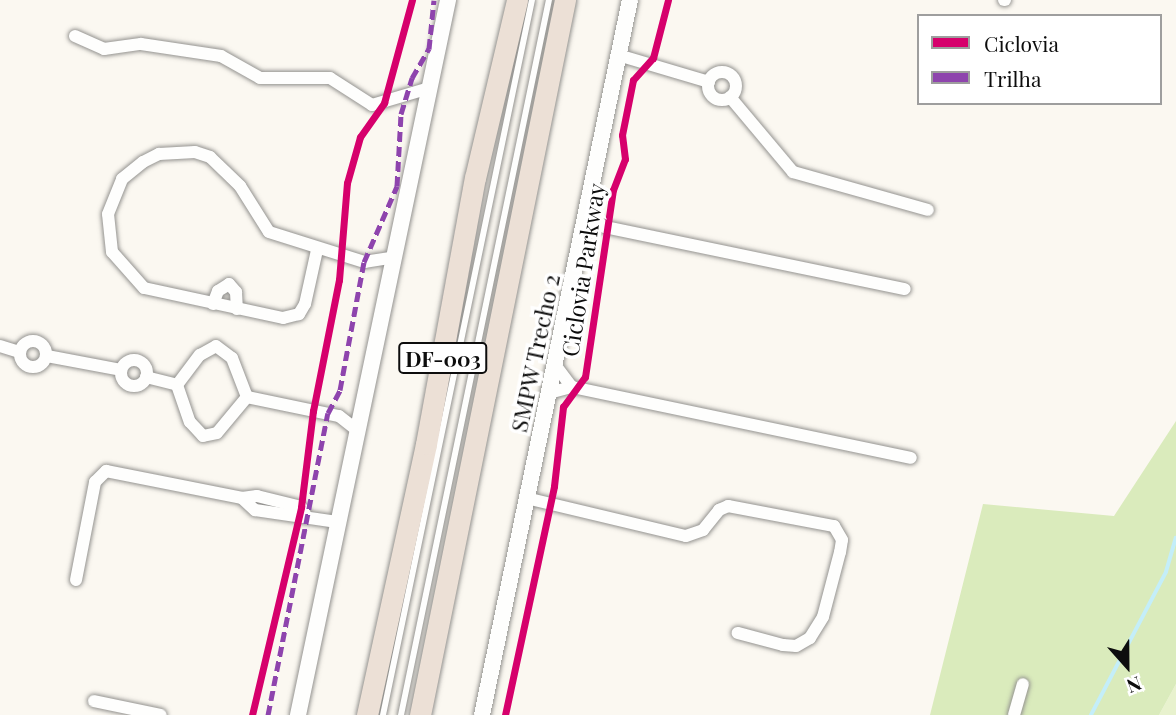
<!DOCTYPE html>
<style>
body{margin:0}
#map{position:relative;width:1176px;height:715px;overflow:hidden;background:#fbf8f1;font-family:"Playfair Display",serif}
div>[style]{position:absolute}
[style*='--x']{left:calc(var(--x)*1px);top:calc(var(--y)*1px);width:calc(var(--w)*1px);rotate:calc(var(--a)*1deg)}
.green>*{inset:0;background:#e8f2ce}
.forest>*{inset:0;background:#daebbc}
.stream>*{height:3.5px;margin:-1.75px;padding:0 1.75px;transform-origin:1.75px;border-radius:1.75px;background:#c4eef9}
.roads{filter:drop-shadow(0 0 2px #949390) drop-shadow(0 0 2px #949390)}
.service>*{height:6px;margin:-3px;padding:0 3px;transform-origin:3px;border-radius:3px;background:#fefefd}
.minor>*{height:12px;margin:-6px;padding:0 6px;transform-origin:6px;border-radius:6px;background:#fefefd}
.minor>.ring{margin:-6px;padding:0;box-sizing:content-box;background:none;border:12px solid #fefefd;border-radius:50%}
.tertiary>*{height:16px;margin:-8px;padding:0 8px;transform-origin:8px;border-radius:8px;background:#fefefd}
.trunk>*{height:21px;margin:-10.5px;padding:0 10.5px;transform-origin:10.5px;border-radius:10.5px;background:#ece0d6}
.quiet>*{height:5px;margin-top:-2.5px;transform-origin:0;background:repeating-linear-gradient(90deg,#8e44ad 0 10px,transparent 0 15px)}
.cycleway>*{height:7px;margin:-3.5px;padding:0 3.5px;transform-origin:3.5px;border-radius:3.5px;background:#d6006c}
span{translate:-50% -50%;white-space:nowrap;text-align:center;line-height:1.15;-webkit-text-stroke:7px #fff;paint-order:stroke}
.shield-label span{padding:2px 5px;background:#fff;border:2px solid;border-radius:5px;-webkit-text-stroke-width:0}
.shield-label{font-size:21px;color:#0d0d0d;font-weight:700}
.street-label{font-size:23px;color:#0d0d0d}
.legend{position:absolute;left:917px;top:14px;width:245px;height:91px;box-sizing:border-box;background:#fff;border:2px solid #9e9e9e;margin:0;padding:9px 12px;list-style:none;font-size:21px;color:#0d0d0d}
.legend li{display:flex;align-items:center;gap:14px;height:35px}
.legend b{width:35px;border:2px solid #9e9e9e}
.north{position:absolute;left:1092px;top:631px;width:70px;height:70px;-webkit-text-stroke:5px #fff;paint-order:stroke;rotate:159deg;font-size:19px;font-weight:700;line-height:28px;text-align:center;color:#0d0d0d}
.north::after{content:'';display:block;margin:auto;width:24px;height:32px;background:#0d0d0d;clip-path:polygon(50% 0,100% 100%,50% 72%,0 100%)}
</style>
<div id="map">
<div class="green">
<i style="clip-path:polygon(1176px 684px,1176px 715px,1159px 715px)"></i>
</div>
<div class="forest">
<i style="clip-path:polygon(1176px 421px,1176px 684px,1159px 715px,930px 715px,983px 504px,1114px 516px)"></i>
</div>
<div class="stream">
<i style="--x:1091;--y:715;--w:161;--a:-62.3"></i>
<i style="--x:1166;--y:572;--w:35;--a:-74"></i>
</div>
<div class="roads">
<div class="service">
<i style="--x:383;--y:715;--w:730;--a:-78.23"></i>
<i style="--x:401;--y:715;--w:730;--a:-78.31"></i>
</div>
<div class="minor">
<i style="--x:1004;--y:0;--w:1;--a:0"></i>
<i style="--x:75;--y:36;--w:32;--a:24"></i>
<i style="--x:104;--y:49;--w:37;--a:-8"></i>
<i style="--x:141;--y:44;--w:81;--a:8.5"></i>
<i style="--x:221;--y:56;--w:45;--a:29.4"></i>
<i style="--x:260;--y:78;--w:70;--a:0"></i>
<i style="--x:330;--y:78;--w:50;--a:32.7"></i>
<i style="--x:372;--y:105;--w:59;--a:-16.6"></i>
<i style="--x:618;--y:55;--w:95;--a:16.5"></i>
<i class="ring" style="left:708px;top:72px;width:16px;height:16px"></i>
<i style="--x:730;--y:97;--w:98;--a:50"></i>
<i style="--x:793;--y:172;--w:140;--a:15.7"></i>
<i style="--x:587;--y:215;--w:22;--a:34"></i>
<i style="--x:605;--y:227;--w:306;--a:11.7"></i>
<i style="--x:317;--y:250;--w:55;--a:102.5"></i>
<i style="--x:305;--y:304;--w:12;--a:121"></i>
<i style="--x:299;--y:314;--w:16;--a:166"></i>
<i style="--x:283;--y:318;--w:142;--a:-167.8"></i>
<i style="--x:144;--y:288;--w:48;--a:-131.6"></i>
<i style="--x:112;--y:252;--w:38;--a:-96"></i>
<i style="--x:108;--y:214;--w:38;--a:-68"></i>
<i style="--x:122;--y:179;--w:27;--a:-39"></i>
<i style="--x:143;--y:162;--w:18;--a:-27"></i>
<i style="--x:159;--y:154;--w:36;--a:-3"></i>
<i style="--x:195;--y:152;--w:16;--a:18"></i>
<i style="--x:210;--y:157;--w:42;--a:44"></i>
<i style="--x:240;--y:186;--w:54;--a:57.8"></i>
<i style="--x:269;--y:232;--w:100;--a:17.5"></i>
<i style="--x:364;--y:262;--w:30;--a:-9"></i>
<i style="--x:213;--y:304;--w:14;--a:-69"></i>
<i style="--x:218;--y:291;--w:13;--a:-32"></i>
<i style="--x:229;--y:284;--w:11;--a:49"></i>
<i style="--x:236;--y:292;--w:17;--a:87"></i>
<i class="ring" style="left:20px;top:341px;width:14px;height:14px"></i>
<i style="--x:0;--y:346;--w:21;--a:17"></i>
<i style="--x:47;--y:356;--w:75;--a:10.7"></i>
<i class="ring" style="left:121px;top:360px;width:14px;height:14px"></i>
<i style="--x:556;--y:366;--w:26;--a:53"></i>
<i style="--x:146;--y:377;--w:32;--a:14"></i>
<i style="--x:177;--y:385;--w:39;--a:71"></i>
<i style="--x:190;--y:422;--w:19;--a:47"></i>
<i style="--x:203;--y:436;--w:14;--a:-12"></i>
<i style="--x:217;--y:433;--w:47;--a:-50.2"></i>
<i style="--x:177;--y:385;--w:38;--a:-53"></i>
<i style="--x:200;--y:355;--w:18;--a:-29"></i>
<i style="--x:216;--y:346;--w:20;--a:37"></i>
<i style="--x:232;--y:358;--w:42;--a:69"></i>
<i style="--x:549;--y:393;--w:24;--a:-15"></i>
<i style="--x:572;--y:387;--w:346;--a:11.8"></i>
<i style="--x:247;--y:397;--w:94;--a:11.7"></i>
<i style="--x:339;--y:416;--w:23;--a:38"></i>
<i style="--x:242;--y:498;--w:18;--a:43"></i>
<i style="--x:255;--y:510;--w:83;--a:8.3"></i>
<i style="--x:526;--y:498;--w:164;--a:13.4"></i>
<i style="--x:686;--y:536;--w:18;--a:-19"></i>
<i style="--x:703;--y:530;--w:26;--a:-51"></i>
<i style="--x:719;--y:510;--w:10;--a:-24"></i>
<i style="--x:728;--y:506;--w:108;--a:10.7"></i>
<i style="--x:834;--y:526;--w:16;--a:60"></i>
<i style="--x:842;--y:540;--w:12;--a:99"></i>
<i style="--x:840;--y:552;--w:67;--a:104.7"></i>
<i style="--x:823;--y:617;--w:25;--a:122"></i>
<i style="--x:810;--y:638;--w:16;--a:150"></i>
<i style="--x:796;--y:646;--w:13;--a:-176"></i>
<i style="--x:783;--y:645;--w:47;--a:-165.1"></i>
<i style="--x:76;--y:580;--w:100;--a:-79"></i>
<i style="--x:95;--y:482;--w:16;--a:-45"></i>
<i style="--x:106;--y:471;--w:139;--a:11.2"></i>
<i style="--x:242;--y:498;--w:15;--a:-8"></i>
<i style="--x:257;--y:496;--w:45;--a:14"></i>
<i style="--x:301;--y:507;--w:8;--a:60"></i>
<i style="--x:94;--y:701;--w:68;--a:11.8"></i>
<i style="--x:1014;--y:715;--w:32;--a:-74"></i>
</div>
<div class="tertiary">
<i style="--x:298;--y:715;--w:731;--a:-78.15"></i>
<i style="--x:482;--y:715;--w:730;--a:-78.31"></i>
</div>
<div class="trunk">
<i style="--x:367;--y:715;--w:277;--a:-77.7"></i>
<i style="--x:426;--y:444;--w:270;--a:-79.6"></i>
<i style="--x:475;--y:178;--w:183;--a:-76.7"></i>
<i style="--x:420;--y:715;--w:730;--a:-78.54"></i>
</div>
</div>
<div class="quiet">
<i style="--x:268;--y:715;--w:308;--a:-78.8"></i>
<i style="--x:328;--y:413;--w:26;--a:-62"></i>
<i style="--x:340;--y:390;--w:130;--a:-79.4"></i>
<i style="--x:364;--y:262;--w:83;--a:-66.5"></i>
<i style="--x:397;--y:186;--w:72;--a:-86.8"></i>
<i style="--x:401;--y:114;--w:38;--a:-73"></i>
<i style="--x:412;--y:78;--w:34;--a:-60"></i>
<i style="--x:429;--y:49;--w:49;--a:-84.2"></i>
</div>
<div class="cycleway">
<i style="--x:252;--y:715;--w:214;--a:-76.7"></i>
<i style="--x:301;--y:507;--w:97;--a:-82.9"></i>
<i style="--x:313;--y:411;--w:134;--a:-78.8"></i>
<i style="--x:339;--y:280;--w:97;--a:-85.3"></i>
<i style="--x:347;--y:183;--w:48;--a:-74.2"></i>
<i style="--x:360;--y:137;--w:42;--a:-54.8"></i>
<i style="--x:384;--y:103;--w:107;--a:-74.8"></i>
<i style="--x:505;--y:715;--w:234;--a:-77.9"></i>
<i style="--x:554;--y:486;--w:80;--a:-83.5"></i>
<i style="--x:563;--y:407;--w:37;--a:-54"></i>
<i style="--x:585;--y:377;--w:189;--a:-81.5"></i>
<i style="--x:613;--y:190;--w:33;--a:-69"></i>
<i style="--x:625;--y:159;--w:24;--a:-97"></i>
<i style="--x:622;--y:135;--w:56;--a:-78.7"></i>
<i style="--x:633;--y:80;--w:30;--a:-48"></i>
<i style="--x:653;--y:58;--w:60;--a:-75.5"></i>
</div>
<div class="shield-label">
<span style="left:443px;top:358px">DF-003</span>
</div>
<div class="street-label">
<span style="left:583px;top:270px;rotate:-81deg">Ciclovia Parkway</span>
<span style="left:535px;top:353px;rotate:-78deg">SMPW Trecho 2</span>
</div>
<ul class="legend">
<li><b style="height:9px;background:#d6006c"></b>Ciclovia</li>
<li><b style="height:9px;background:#8e44ad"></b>Trilha</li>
</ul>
<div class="north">N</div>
</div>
